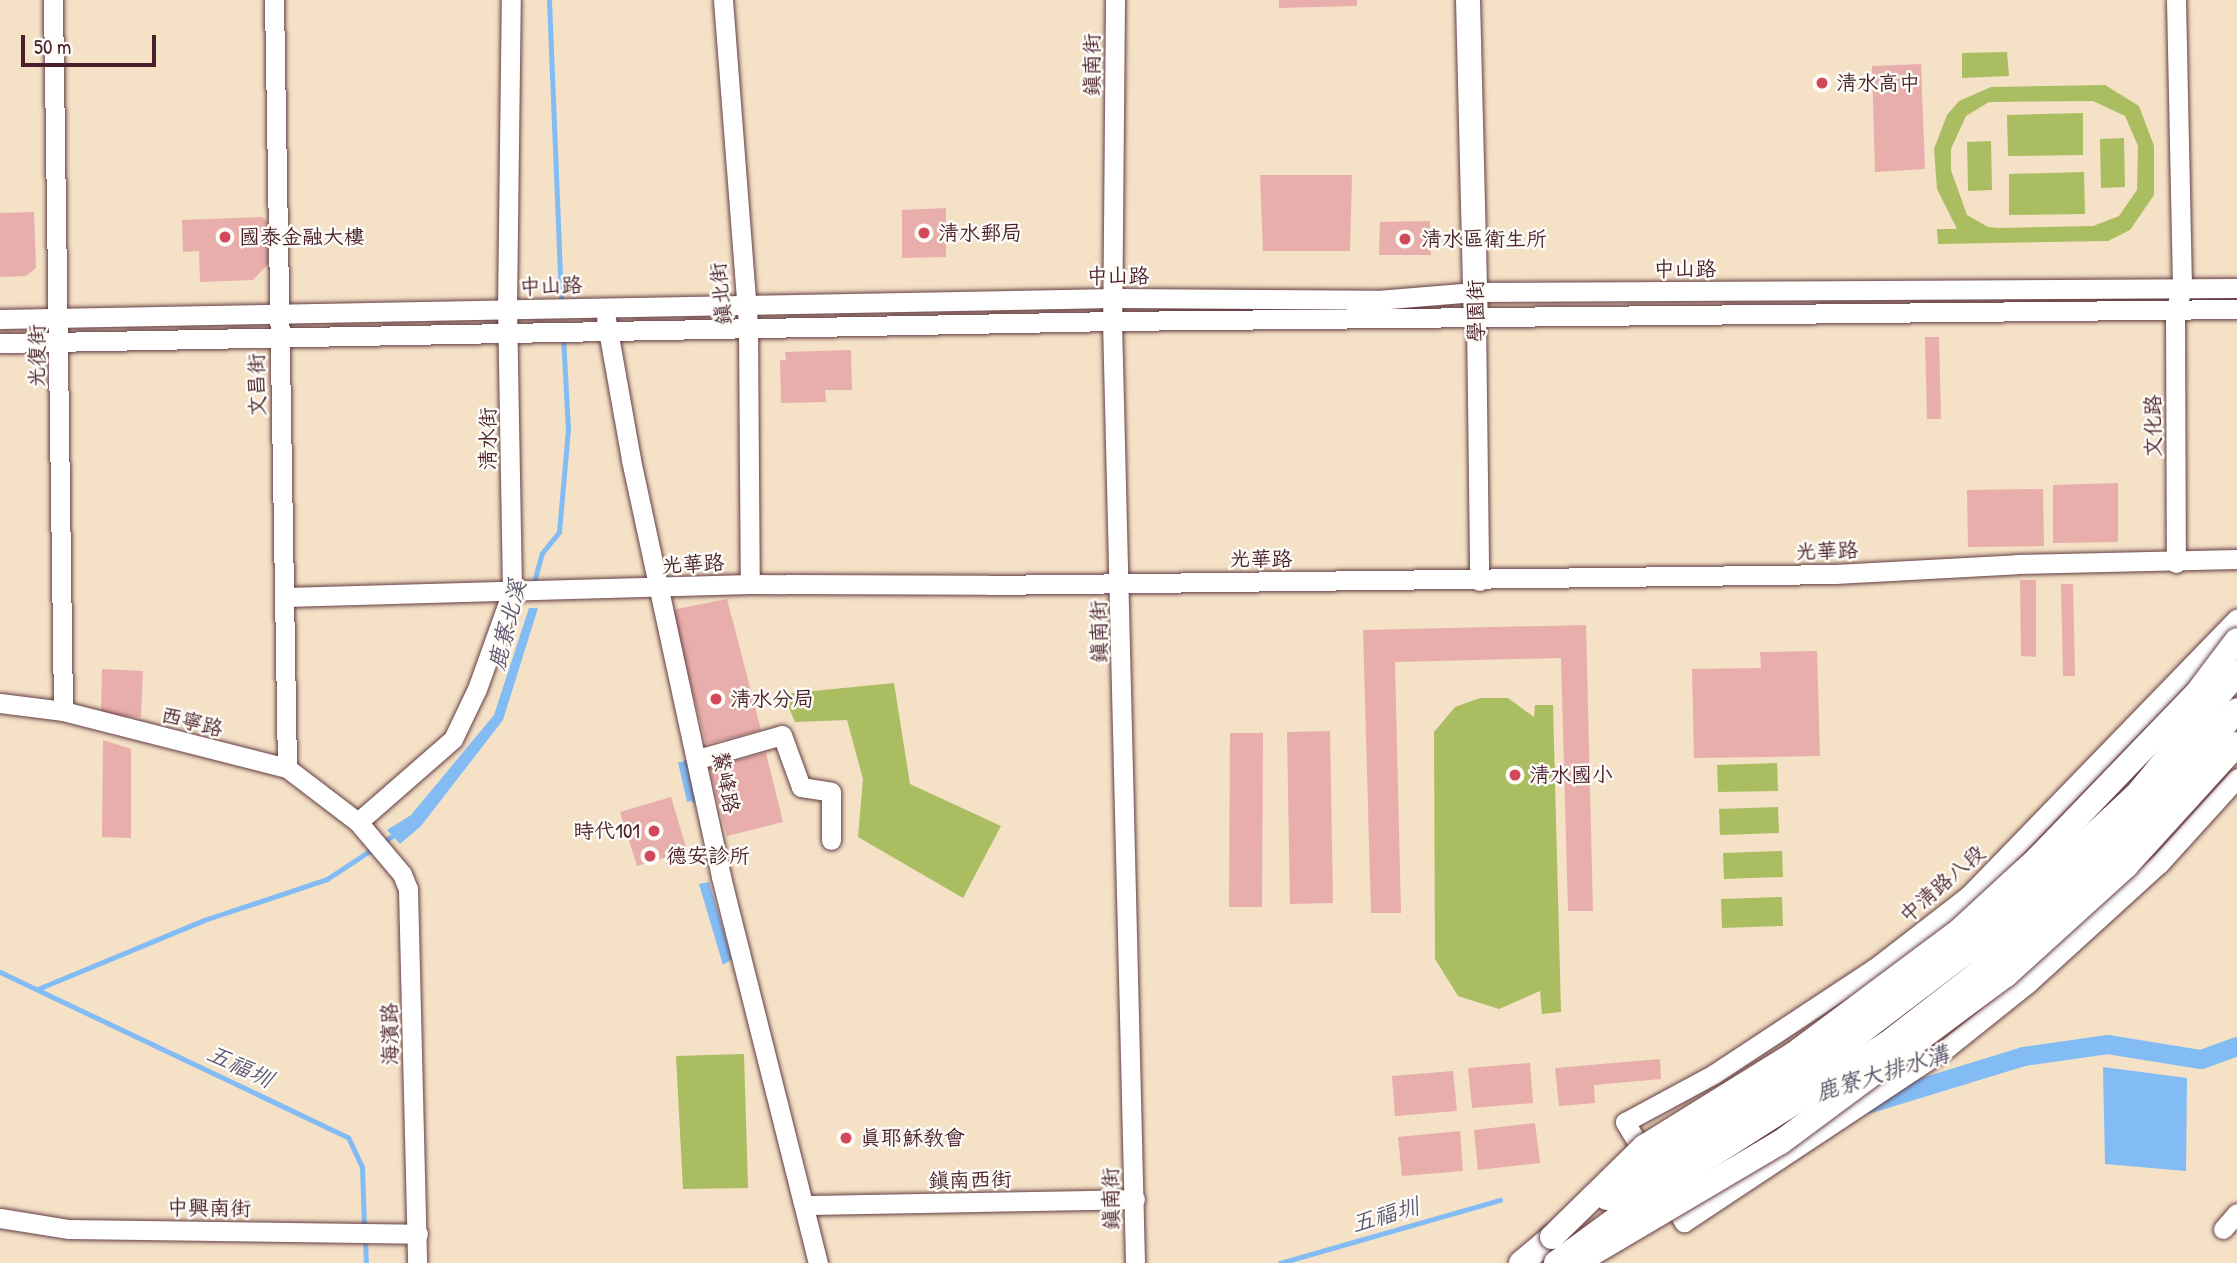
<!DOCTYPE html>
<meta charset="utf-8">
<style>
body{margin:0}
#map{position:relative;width:2237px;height:1263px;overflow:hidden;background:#f4e1c6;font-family:"Patrick Hand","LXGW WenKai TC",sans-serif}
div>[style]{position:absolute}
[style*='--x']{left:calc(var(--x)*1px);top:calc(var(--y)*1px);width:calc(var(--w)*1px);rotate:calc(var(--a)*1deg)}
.green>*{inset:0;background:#abbd61}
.water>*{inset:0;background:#83bcf4}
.stream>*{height:5px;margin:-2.5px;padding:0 2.5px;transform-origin:2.5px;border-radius:2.5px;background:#83bcf4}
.canal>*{height:19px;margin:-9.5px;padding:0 9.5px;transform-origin:9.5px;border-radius:9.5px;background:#83bcf4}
.building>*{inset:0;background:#e8aeab}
.roads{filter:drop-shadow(0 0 2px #643c42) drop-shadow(0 0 2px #643c42)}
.minor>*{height:19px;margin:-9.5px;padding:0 9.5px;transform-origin:9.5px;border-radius:9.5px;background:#fff}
.major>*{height:24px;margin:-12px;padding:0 12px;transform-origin:12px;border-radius:12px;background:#fff}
.bridges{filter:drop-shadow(0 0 2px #643c42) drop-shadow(0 0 2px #643c42)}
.major-bridge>*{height:24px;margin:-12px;padding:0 12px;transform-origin:12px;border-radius:12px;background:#fff}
.dots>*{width:19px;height:19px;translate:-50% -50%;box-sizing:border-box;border:4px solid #fdfcf7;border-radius:50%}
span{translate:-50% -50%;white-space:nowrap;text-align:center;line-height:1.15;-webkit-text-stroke:5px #fdfcf7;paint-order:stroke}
.street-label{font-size:21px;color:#4a1f2b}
.poi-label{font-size:21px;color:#4a1f2b}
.left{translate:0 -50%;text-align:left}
.right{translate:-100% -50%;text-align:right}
.water-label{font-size:23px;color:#5e5671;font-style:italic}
.scale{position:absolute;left:21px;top:35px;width:135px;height:32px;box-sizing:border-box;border:4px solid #4a1f2b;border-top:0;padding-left:9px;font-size:21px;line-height:24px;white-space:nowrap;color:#4a1f2b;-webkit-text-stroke:5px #fdfcf7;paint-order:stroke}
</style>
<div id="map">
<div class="green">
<i style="clip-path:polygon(2007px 52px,2009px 76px,1962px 78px,1962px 53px)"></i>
<i style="clip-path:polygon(evenodd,2105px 85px,2139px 106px,2154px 146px,2154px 195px,2130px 230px,2108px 241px,1938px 244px,1937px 229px,1957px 229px,1937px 189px,1934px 149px,1947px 115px,1959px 101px,1991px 87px,2105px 85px,2093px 101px,2125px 116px,2138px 146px,2137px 190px,2119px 216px,2093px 226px,1999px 228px,1988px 227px,1967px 215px,1951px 170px,1951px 149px,1966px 116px,1989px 102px,2093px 101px)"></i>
<i style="clip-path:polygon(2083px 113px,2083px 155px,2008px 156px,2007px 115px)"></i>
<i style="clip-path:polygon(2124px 138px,2125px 187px,2101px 188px,2100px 139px)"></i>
<i style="clip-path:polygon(1991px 141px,1992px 190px,1968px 191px,1967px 142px)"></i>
<i style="clip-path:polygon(2084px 172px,2085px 214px,2009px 215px,2009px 174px)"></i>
<i style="clip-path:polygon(894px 683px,910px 784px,1001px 826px,963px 898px,858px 837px,863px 779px,847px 720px,795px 722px,783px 694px)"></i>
<i style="clip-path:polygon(1480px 698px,1508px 698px,1534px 717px,1535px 705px,1553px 705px,1561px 1012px,1542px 1014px,1540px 991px,1499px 1009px,1458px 996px,1435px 959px,1434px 732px,1455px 707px)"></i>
<i style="clip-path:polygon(1777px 763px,1778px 791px,1718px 792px,1717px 765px)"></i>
<i style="clip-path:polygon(1778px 807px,1779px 833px,1720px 835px,1719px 809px)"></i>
<i style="clip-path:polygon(1782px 851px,1783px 877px,1724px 879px,1723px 853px)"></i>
<i style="clip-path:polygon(1782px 897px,1783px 926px,1722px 928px,1721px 899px)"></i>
<i style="clip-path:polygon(744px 1054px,748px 1188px,683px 1189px,676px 1056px)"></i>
</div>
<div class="water">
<i style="clip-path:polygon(529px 608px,538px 608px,503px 720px,421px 826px,400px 844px,387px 830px,411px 815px,494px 715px)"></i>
<i style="clip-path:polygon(678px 762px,685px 762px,694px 800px,687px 802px)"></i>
<i style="clip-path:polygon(709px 882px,732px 959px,723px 965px,699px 884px)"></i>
<i style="clip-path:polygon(2103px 1067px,2187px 1078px,2186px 1171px,2105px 1164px)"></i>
</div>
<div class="stream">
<i style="--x:549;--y:0;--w:303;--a:87.7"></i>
<i style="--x:533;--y:586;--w:34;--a:-75"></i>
<i style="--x:542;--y:553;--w:27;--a:-51"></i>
<i style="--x:559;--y:532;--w:103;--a:-85"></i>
<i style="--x:568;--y:429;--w:91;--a:-93.1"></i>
<i style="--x:685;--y:762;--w:39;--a:77"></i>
<i style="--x:0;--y:972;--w:385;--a:25.4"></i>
<i style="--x:348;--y:1137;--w:33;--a:65"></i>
<i style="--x:362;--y:1167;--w:61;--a:88.1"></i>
<i style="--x:40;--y:988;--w:178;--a:-22.5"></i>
<i style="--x:204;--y:920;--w:130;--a:-18.4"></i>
<i style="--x:327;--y:879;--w:85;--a:-33.5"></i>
<i style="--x:365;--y:1238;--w:25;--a:88"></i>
<i style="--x:1280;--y:1263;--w:229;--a:-16"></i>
</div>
<div class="canal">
<i style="--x:1867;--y:1104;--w:163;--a:-17.1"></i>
<i style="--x:2023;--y:1056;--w:85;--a:-8.1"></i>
<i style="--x:2107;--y:1044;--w:95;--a:9.1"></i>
<i style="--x:2201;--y:1059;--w:38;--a:-20"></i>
<i style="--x:1720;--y:1165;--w:59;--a:-33.1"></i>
<i style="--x:1769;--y:1133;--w:31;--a:-15"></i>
</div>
<div class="building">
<i style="clip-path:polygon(1279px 0,1357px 0,1357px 6px,1279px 8px)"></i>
<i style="clip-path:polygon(1921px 64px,1925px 169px,1875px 172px,1872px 66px)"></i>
<i style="clip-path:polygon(1260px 175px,1352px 175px,1350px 251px,1263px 251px)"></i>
<i style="clip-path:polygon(946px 208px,946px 257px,902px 258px,902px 210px)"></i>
<i style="clip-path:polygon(34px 212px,36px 268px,26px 276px,0 277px,0 213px)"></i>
<i style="clip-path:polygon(262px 217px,268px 222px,268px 264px,253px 280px,200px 282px,199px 251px,183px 252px,182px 220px)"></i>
<i style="clip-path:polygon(1430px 221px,1431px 255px,1379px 255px,1380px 222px)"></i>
<i style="clip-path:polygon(1925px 337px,1939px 337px,1941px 419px,1927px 419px)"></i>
<i style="clip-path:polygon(851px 350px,852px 390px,825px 390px,826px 402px,781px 403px,780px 360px,786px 360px,785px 352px)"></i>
<i style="clip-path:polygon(2118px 483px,2118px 542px,2053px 543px,2053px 485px)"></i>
<i style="clip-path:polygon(2043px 489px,2044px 546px,1968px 547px,1967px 490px)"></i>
<i style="clip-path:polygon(2020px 580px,2036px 580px,2036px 657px,2021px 656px)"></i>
<i style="clip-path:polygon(2061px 584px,2073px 584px,2075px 676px,2063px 676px)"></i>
<i style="clip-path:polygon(727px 599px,761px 730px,706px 744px,672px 610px)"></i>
<i style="clip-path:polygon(1586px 625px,1593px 911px,1568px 911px,1561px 658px,1395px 662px,1401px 913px,1371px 913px,1363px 630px)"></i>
<i style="clip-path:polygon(1817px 651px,1820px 756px,1694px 758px,1692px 669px,1761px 668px,1760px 652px)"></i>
<i style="clip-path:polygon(102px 669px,143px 671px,141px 717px,101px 716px)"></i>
<i style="clip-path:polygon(1330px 731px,1333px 903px,1290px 904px,1287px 732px)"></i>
<i style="clip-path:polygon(1230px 733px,1263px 733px,1262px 907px,1229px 907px)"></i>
<i style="clip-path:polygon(103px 740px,131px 749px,131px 838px,102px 837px)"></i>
<i style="clip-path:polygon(766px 753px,783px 822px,727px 836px,709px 767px)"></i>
<i style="clip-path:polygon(671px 797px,687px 851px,637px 866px,620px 812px)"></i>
<i style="clip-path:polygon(1660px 1059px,1661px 1079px,1594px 1085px,1595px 1103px,1559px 1106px,1555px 1068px)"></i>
<i style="clip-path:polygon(1530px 1063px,1533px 1103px,1472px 1108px,1468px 1068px)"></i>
<i style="clip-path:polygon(1453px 1071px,1457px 1111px,1395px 1116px,1392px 1076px)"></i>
<i style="clip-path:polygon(1535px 1123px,1540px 1163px,1478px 1170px,1474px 1130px)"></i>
<i style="clip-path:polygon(1460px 1131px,1463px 1171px,1402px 1176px,1398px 1137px)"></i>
</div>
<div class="roads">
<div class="minor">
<i style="--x:53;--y:0;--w:711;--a:89.19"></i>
<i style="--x:274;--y:0;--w:768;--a:89.03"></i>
<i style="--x:723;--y:0;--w:328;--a:85.6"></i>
<i style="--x:748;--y:327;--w:257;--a:89.6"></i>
<i style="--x:1115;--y:0;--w:321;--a:90.5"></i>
<i style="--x:1112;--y:321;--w:942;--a:88.6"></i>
<i style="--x:2176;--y:0;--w:290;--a:88.8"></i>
<i style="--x:2182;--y:290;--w:20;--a:110"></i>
<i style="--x:2175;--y:309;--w:254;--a:89.8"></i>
<i style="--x:1476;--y:317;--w:264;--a:89.3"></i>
<i style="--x:0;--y:319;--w:1114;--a:-1.08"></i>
<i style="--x:1114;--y:298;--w:263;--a:0.4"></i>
<i style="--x:1377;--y:300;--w:98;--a:-4.7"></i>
<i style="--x:1475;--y:292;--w:762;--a:-0.3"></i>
<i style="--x:606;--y:319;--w:143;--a:79.9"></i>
<i style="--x:631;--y:460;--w:427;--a:77.8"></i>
<i style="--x:721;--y:877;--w:398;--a:75.9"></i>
<i style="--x:0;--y:343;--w:1112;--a:-1.13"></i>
<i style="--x:1112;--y:321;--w:1125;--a:-0.61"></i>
<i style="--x:285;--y:597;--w:465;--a:-1.6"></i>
<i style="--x:750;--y:584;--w:238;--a:0.2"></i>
<i style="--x:988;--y:585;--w:847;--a:-0.74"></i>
<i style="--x:1835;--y:574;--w:182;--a:-3.1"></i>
<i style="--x:2017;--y:564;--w:220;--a:-1.3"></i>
<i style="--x:0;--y:703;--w:64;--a:7.2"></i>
<i style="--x:63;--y:711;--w:231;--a:14.3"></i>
<i style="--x:287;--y:768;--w:89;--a:37.3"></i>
<i style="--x:358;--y:822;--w:68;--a:49.8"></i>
<i style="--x:402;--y:874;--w:16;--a:68"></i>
<i style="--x:408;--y:889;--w:374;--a:88.6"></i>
<i style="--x:698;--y:759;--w:87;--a:-15.9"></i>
<i style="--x:782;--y:735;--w:55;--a:69.9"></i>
<i style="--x:801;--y:787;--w:30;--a:9"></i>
<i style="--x:831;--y:792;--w:48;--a:90"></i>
<i style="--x:358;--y:822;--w:126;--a:-41.1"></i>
<i style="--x:453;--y:739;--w:55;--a:-64.4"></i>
<i style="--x:477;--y:689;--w:104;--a:-70.3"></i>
<i style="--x:512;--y:591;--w:281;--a:-91"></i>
<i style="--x:507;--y:310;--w:310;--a:-89.3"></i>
<i style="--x:1647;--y:1159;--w:43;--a:-120.7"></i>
<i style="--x:1625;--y:1122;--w:101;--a:-28.3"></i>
<i style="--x:1714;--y:1074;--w:193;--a:-33.4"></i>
<i style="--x:1875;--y:968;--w:119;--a:-37.8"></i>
<i style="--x:1969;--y:895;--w:385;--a:-45.9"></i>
<i style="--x:1667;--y:1194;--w:33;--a:59"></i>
<i style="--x:1684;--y:1222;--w:315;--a:-33.5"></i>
<i style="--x:1947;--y:1048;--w:104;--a:-38.7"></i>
<i style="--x:2028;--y:983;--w:177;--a:-42.3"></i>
<i style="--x:2159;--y:864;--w:116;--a:-47.8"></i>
<i style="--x:805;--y:1205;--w:330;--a:-1"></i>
<i style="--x:0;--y:1218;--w:70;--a:9.1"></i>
<i style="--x:69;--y:1229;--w:349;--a:0.8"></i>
<i style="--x:2223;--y:1229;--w:21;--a:-49"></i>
</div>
<div class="major">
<i style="--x:1468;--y:0;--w:317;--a:88.6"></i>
<i style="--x:1521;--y:1263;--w:40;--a:-40"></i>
</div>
</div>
<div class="bridges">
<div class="major-bridge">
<i style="--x:1607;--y:1198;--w:288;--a:-33"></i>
<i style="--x:1849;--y:1041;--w:156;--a:-37.2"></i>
<i style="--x:1973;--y:947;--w:226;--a:-43"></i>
<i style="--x:2138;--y:793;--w:156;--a:-50.5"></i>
<i style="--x:1552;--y:1237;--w:129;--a:-44.4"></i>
<i style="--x:1644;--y:1147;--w:176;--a:-31.8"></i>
<i style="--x:1794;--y:1054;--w:206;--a:-36.7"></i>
<i style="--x:1959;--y:931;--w:108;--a:-42.7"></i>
<i style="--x:2038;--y:858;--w:229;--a:-46.1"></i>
<i style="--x:2197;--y:693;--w:66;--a:-53"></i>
<i style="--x:1556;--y:1263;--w:108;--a:-36.3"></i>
<i style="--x:1643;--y:1199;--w:290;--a:-32.5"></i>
<i style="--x:1888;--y:1043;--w:113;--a:-37.8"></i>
<i style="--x:1977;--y:974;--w:240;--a:-43.1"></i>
<i style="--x:2152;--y:810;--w:131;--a:-49.6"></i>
<i style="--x:1576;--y:1263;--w:238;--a:-30.6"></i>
<i style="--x:1781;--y:1142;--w:280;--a:-36.6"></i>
<i style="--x:2006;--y:975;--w:162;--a:-42.2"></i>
<i style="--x:2126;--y:866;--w:165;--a:-47.7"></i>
</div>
</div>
<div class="dots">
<i style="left:1822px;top:83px;background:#d1495b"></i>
<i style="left:924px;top:233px;background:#d1495b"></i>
<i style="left:225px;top:237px;background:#d1495b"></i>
<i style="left:1405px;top:239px;background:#d1495b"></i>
<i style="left:716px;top:699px;background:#d1495b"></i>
<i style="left:1515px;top:775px;background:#d1495b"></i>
<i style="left:654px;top:831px;background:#d1495b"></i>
<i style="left:650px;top:856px;background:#d1495b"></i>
<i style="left:846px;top:1138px;background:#d1495b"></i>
</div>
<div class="street-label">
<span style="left:1092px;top:65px;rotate:-90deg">鎮南街</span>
<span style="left:1685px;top:269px">中山路</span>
<span style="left:1118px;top:276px">中山路</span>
<span style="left:551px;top:286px;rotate:-2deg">中山路</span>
<span style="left:721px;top:294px;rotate:-96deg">鎮北街</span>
<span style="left:1476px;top:311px;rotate:-91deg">學園街</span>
<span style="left:37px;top:356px;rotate:-90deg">光復街</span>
<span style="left:257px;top:385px;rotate:-91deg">文昌街</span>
<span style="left:2153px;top:426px;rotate:-90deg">文化路</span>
<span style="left:488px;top:439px;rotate:-90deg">清水街</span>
<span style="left:1827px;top:551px;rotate:-2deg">光華路</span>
<span style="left:1261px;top:559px">光華路</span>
<span style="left:693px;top:564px;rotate:-3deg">光華路</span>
<span style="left:1099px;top:632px;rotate:-91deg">鎮南街</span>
<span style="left:192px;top:722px;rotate:14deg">西寧路</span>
<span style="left:726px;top:782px;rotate:79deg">鰲峰路</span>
<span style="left:1942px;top:884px;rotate:-41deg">中清路八段</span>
<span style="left:390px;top:1034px;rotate:-91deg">海濱路</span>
<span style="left:970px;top:1180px;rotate:-1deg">鎮南西街</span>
<span style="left:1111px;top:1199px;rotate:-91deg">鎮南街</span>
<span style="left:209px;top:1208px;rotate:1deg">中興南街</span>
</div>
<div class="poi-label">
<span class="left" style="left:1836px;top:83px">清水高中</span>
<span class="left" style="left:938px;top:233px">清水郵局</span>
<span class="left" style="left:239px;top:237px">國泰金融大樓</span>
<span class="left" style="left:1421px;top:239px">清水區衛生所</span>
<span class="left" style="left:730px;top:699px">清水分局</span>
<span class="left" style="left:1529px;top:775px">清水國小</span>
<span class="right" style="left:640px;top:831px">時代101</span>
<span class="left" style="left:666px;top:856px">德安診所</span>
<span class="left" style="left:860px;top:1138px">真耶穌教會</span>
</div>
<div class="water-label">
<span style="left:507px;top:625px;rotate:-76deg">鹿寮北溪</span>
<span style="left:240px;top:1066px;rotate:25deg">五福圳</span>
<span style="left:1882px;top:1073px;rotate:-17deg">鹿寮大排水溝</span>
<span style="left:1385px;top:1215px;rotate:-16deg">五福圳</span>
</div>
<div class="scale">50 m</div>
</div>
